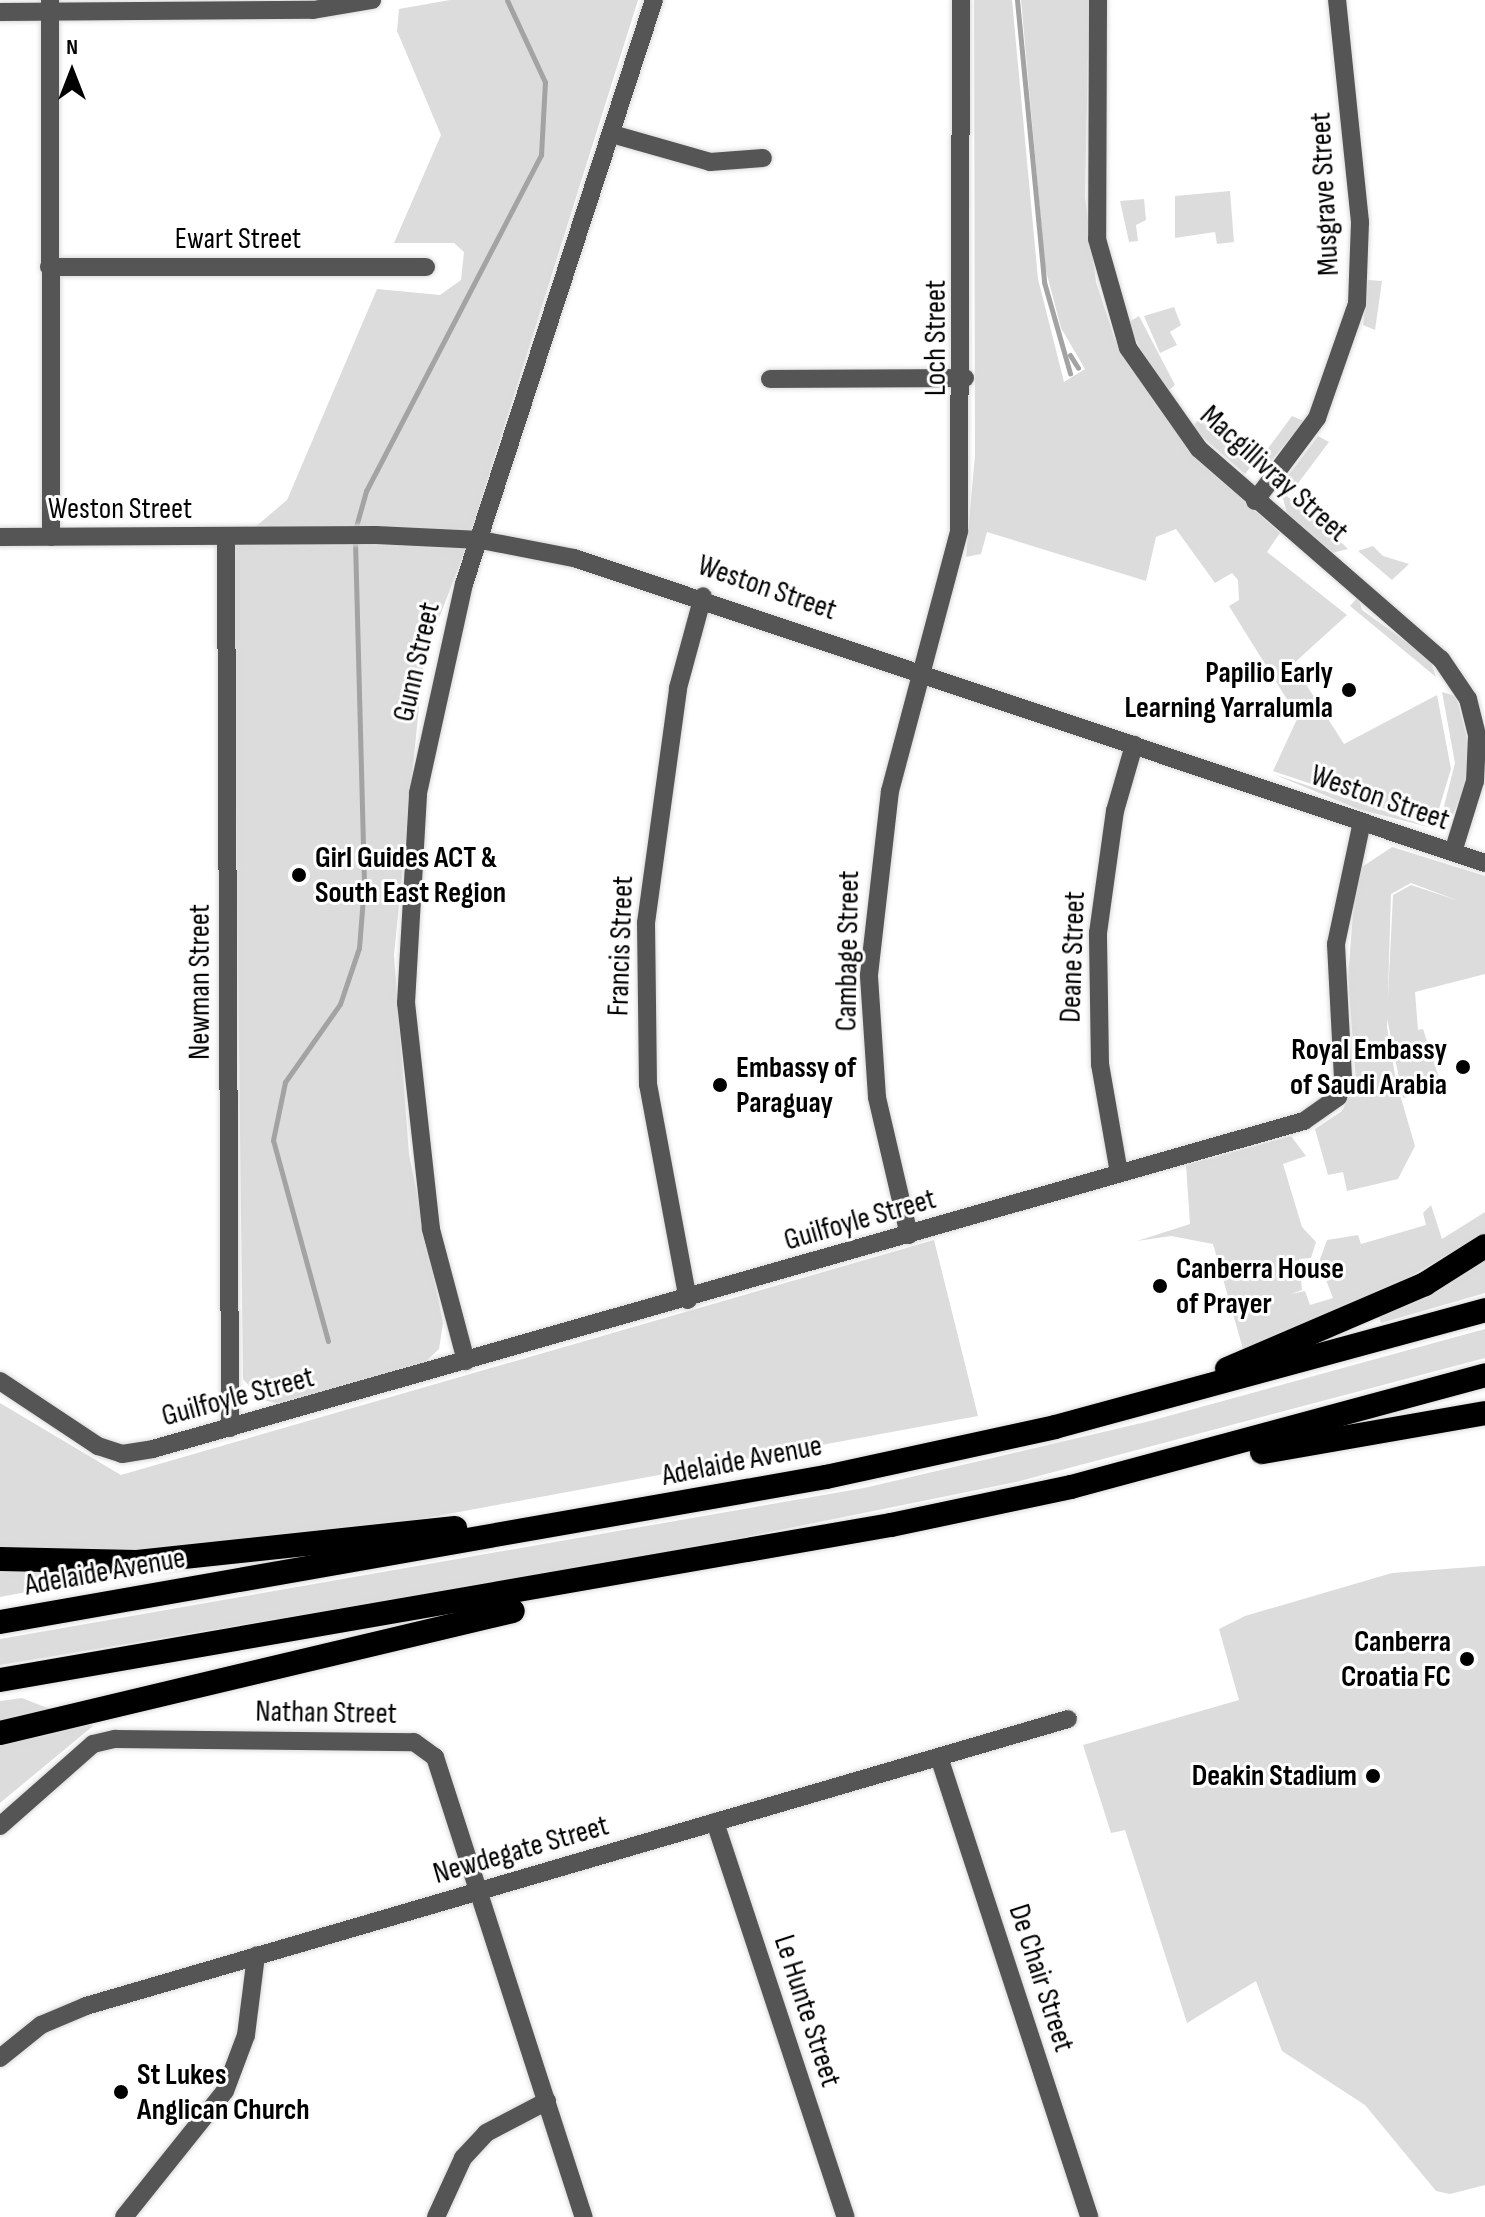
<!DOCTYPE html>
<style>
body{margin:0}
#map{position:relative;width:1485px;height:2217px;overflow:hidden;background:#fff;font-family:"Sofia Sans Condensed",sans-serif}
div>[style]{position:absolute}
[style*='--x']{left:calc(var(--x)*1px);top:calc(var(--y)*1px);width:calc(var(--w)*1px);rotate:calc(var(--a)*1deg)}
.green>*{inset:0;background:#dcdcdc}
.stream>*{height:5px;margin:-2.5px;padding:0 2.5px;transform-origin:2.5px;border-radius:2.5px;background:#a3a3a3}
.roads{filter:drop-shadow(0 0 2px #dbdbdb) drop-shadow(0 0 2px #dbdbdb)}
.minor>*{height:18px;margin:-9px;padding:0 9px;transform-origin:9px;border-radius:9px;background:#555}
.highway>*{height:24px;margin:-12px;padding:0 12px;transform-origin:12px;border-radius:12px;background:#000}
.dots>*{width:22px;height:22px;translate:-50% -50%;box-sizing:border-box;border:4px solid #fff;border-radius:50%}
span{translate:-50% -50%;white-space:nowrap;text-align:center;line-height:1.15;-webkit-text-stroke:6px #fff;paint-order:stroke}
.street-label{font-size:30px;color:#000}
.poi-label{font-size:30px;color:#000;font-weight:700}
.right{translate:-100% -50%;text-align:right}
.left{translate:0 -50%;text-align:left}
.north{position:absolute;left:32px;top:32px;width:80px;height:80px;-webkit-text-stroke:6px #fff;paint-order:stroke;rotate:0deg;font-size:22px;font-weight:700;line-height:32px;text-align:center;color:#000}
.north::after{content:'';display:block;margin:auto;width:28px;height:36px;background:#000;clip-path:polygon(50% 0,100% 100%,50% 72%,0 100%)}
</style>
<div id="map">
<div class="green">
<i style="clip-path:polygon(450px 0,638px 0,466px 548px,424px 657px,394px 955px,409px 1154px,443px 1323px,439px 1349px,423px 1364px,282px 1404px,262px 1400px,243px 1379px,233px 546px,287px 500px,377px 289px,440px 295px,461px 280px,464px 252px,454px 243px,394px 243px,441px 135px,397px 31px,399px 9px)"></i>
<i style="clip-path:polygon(974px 0,1012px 0,1038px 279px,1064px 382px,1085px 369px,1061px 328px,1045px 267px,1021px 0,1089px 0,1085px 197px,1096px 282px,1115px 340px,1188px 450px,1280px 533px,1267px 552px,1347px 615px,1293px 664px,1344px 744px,1437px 695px,1451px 769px,1438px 812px,1418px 820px,1273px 771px,1298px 717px,1229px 606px,1239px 600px,1238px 580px,1232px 573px,1215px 583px,1176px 529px,1156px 537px,1146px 581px,987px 532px,981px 554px,966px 557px,975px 455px)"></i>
<i style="clip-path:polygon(1230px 191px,1234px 242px,1217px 244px,1215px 232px,1175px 238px,1175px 196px)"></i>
<i style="clip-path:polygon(1144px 199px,1146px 220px,1136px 225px,1138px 241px,1129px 242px,1120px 201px)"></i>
<i style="clip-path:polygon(1368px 280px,1382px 281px,1375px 330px,1363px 325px)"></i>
<i style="clip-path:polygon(1174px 307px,1181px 325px,1170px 332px,1177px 345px,1160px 353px,1144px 316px)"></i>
<i style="clip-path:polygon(1139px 316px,1175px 385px,1164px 394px,1127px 323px)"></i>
<i style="clip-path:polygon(1292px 416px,1304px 421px,1262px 472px,1255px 466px)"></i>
<i style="clip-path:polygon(1200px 417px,1251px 466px,1245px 474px,1192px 428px)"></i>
<i style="clip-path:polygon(1318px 436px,1329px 442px,1290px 494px,1284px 481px)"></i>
<i style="clip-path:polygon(1281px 491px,1342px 543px,1348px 549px,1332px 553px,1287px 513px)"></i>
<i style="clip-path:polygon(1373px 546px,1383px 556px,1409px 564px,1392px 580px,1358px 551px)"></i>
<i style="clip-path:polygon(1358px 597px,1362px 610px,1430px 659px,1436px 677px,1350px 606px)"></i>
<i style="clip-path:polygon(1442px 692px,1456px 696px,1468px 742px,1465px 788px,1453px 814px,1443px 810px,1455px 763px)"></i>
<i style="clip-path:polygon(1273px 774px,1373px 807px,1432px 828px,1358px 809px)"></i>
<i style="clip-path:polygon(1392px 847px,1485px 876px,1485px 974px,1415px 992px,1418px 1030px,1423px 1029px,1442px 1087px,1403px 1098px,1387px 1018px,1393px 895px,1411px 885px,1459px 901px,1411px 883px,1391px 894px,1387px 1027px,1396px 1081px,1415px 1146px,1398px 1179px,1347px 1191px,1343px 1172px,1328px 1175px,1315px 1129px,1342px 1111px,1356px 1082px,1348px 978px,1354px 900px,1362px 867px)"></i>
<i style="clip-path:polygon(1291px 1136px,1306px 1156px,1283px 1164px,1302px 1227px,1316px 1242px,1311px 1258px,1299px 1259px,1302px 1290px,1291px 1294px,1305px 1291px,1310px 1305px,1333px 1298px,1319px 1262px,1327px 1240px,1358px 1235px,1361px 1244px,1426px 1225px,1423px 1213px,1431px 1205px,1442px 1239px,1485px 1212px,1485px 1233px,1384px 1292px,1245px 1356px,1213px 1244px,1171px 1236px,1137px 1241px,1190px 1224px,1186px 1165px)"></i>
<i style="clip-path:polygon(934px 1240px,978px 1416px,0 1597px,0 1403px,121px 1475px)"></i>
<i style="clip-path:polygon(1485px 1255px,1485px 1293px,1381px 1323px,1379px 1316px)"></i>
<i style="clip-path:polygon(1485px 1329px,1485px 1358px,1016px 1482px,637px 1559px,0 1665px,0 1639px,864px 1488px,1150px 1421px)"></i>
<i style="clip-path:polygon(1485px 1566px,1485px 2185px,1450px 2194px,1436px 2191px,1365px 2105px,1282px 2051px,1256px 1981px,1187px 2023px,1125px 1830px,1111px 1833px,1083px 1745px,1239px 1700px,1219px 1629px,1245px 1616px,1392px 1573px)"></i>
<i style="clip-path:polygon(22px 1698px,93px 1726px,0 1803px,0 1701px)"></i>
</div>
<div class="stream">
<i style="--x:1017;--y:0;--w:283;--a:84.5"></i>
<i style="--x:1044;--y:282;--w:95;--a:74.1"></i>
<i style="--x:1070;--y:355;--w:15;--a:58"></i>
<i style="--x:355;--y:530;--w:41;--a:-74.2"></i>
<i style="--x:366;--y:491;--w:379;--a:-62.5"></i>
<i style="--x:541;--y:155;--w:73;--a:-86.9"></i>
<i style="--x:545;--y:82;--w:90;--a:-114.9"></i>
<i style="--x:328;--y:1341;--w:208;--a:-105.3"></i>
<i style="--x:273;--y:1140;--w:59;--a:-78.3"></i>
<i style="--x:285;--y:1082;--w:95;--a:-54.8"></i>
<i style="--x:340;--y:1004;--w:59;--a:-71.3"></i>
<i style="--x:359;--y:948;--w:64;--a:-85.5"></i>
<i style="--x:364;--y:884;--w:344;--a:-91.5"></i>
</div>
<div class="roads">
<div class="minor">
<i style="--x:50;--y:0;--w:537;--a:89.89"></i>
<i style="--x:1098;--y:0;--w:239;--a:90.2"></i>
<i style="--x:1097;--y:239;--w:113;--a:74.1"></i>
<i style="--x:1128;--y:348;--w:123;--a:54.9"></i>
<i style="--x:1199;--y:449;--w:320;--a:41"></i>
<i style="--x:1441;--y:659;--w:48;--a:56"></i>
<i style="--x:1468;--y:699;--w:38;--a:76"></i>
<i style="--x:1477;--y:736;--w:45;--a:92.5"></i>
<i style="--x:1475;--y:781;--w:74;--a:107.2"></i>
<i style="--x:0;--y:12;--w:313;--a:-0.4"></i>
<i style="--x:313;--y:10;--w:60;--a:-9.6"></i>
<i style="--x:612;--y:134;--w:102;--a:15.9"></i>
<i style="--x:710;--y:162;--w:53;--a:-4.3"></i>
<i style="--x:49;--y:267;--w:377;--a:0"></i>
<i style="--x:770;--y:379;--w:195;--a:-0.3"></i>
<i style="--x:1255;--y:501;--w:104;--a:-53.2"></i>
<i style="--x:1317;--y:418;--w:121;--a:-70.7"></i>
<i style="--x:1357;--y:304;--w:82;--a:-87.9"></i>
<i style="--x:1360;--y:222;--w:223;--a:-95.9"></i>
<i style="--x:226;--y:536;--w:892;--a:89.74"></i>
<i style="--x:0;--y:537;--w:376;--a:-0.3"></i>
<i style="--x:376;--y:535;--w:105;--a:2.7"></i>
<i style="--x:481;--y:540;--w:95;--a:11"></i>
<i style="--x:574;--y:558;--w:961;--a:18.51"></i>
<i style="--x:1119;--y:1173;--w:111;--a:-99.9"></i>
<i style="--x:1100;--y:1064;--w:131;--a:-90.9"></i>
<i style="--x:1098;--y:933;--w:123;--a:-82.1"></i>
<i style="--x:1115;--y:811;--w:69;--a:-73.9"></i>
<i style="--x:909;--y:1235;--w:142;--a:-103.1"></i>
<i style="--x:877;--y:1097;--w:122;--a:-93.8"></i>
<i style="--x:869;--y:975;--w:185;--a:-83.5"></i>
<i style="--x:890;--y:791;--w:269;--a:-75.1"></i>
<i style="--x:959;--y:531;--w:531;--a:-89.78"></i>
<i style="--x:688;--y:1300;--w:219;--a:-100.5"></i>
<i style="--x:648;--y:1085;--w:162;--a:-90.7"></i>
<i style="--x:646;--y:923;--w:237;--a:-82.2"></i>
<i style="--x:678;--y:688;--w:95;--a:-74.8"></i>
<i style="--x:466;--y:1361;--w:137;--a:-104.9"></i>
<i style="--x:431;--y:1229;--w:227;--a:-96.3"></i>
<i style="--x:406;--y:1003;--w:210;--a:-86.7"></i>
<i style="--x:418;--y:793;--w:214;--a:-77.6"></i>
<i style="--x:464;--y:584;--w:614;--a:-71.98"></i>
<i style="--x:0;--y:1381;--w:118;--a:33.6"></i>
<i style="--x:98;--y:1446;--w:25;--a:18"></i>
<i style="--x:122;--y:1454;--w:31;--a:-9"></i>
<i style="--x:153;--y:1449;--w:1197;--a:-15.91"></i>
<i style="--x:1304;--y:1121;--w:42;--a:-35.2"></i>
<i style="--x:1338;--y:1097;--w:20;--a:-75"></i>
<i style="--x:1343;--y:1078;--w:134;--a:-93"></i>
<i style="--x:1336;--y:944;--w:125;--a:-78"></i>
<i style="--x:939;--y:1757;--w:484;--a:71.9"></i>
<i style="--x:715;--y:1822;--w:416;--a:71.7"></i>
<i style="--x:0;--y:1826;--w:124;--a:-41.4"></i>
<i style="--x:93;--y:1744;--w:23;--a:-13"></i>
<i style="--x:115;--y:1739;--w:299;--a:0.6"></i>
<i style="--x:414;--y:1742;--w:26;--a:36"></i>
<i style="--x:435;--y:1757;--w:484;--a:72.1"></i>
<i style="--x:0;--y:2058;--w:53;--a:-38.8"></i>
<i style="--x:41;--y:2025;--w:49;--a:-22.9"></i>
<i style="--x:86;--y:2006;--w:1023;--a:-16.29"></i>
<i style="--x:124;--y:2217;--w:161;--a:-51.3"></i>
<i style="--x:225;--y:2091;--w:60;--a:-69.4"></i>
<i style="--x:246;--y:2035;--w:80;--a:-82.8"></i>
<i style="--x:436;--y:2217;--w:65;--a:-65.4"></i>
<i style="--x:463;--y:2158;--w:34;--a:-47"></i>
<i style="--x:486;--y:2133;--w:69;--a:-27.7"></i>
</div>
<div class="highway">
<i style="--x:1227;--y:1369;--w:215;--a:-23.2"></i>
<i style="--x:1425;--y:1284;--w:71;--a:-32.3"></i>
<i style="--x:1262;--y:1452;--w:226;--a:-9.9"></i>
<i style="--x:0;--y:1559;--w:137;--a:1.3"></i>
<i style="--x:137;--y:1562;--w:320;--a:-6.1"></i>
<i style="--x:0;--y:1622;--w:839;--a:-9.96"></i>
<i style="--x:826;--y:1477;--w:234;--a:-12.3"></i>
<i style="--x:1055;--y:1427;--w:446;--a:-15.2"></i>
<i style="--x:0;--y:1680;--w:904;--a:-9.87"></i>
<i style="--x:891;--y:1525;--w:184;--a:-11.9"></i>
<i style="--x:1071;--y:1487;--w:429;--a:-15.1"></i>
<i style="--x:0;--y:1733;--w:527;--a:-13.38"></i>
</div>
</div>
<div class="dots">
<i style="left:1349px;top:690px;background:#000"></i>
<i style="left:299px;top:875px;background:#000"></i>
<i style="left:1463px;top:1067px;background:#000"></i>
<i style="left:720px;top:1085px;background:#000"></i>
<i style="left:1160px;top:1286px;background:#000"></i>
<i style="left:1467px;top:1659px;background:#000"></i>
<i style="left:1373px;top:1776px;background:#000"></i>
<i style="left:121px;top:2092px;background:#000"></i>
</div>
<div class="street-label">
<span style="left:1325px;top:194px;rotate:-93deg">Musgrave Street</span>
<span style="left:238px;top:239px">Ewart Street</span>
<span style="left:936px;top:338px;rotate:-90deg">Loch Street</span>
<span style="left:1274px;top:474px;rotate:42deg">Macgillivray Street</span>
<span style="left:120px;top:509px">Weston Street</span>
<span style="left:767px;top:588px;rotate:19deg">Weston Street</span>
<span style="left:417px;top:662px;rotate:-77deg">Gunn Street</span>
<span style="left:1380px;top:798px;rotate:19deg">Weston Street</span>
<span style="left:621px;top:946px;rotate:-88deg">Francis Street</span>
<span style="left:848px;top:951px;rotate:-89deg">Cambage Street</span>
<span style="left:1073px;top:957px;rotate:-88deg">Deane Street</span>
<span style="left:200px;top:982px;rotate:-90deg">Newman Street</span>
<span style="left:860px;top:1220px;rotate:-16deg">Guilfoyle Street</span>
<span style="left:238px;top:1397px;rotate:-15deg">Guilfoyle Street</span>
<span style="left:742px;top:1461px;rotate:-11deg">Adelaide Avenue</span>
<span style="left:105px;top:1572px;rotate:-10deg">Adelaide Avenue</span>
<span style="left:326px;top:1713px;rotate:1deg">Nathan Street</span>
<span style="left:521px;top:1850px;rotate:-16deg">Newdegate Street</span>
<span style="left:1041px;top:1978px;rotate:72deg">De Chair Street</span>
<span style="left:807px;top:2011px;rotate:72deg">Le Hunte Street</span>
</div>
<div class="poi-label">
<span class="right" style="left:1333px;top:690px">Papilio Early<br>Learning Yarralumla</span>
<span class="left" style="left:315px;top:875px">Girl Guides ACT &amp;<br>South East Region</span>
<span class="right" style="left:1447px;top:1067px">Royal Embassy<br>of Saudi Arabia</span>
<span class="left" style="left:736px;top:1085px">Embassy of<br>Paraguay</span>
<span class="left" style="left:1176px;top:1286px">Canberra House<br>of Prayer</span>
<span class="right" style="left:1451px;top:1659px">Canberra<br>Croatia FC</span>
<span class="right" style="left:1357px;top:1776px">Deakin Stadium</span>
<span class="left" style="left:137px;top:2092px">St Lukes<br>Anglican Church</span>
</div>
<div class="north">N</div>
</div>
